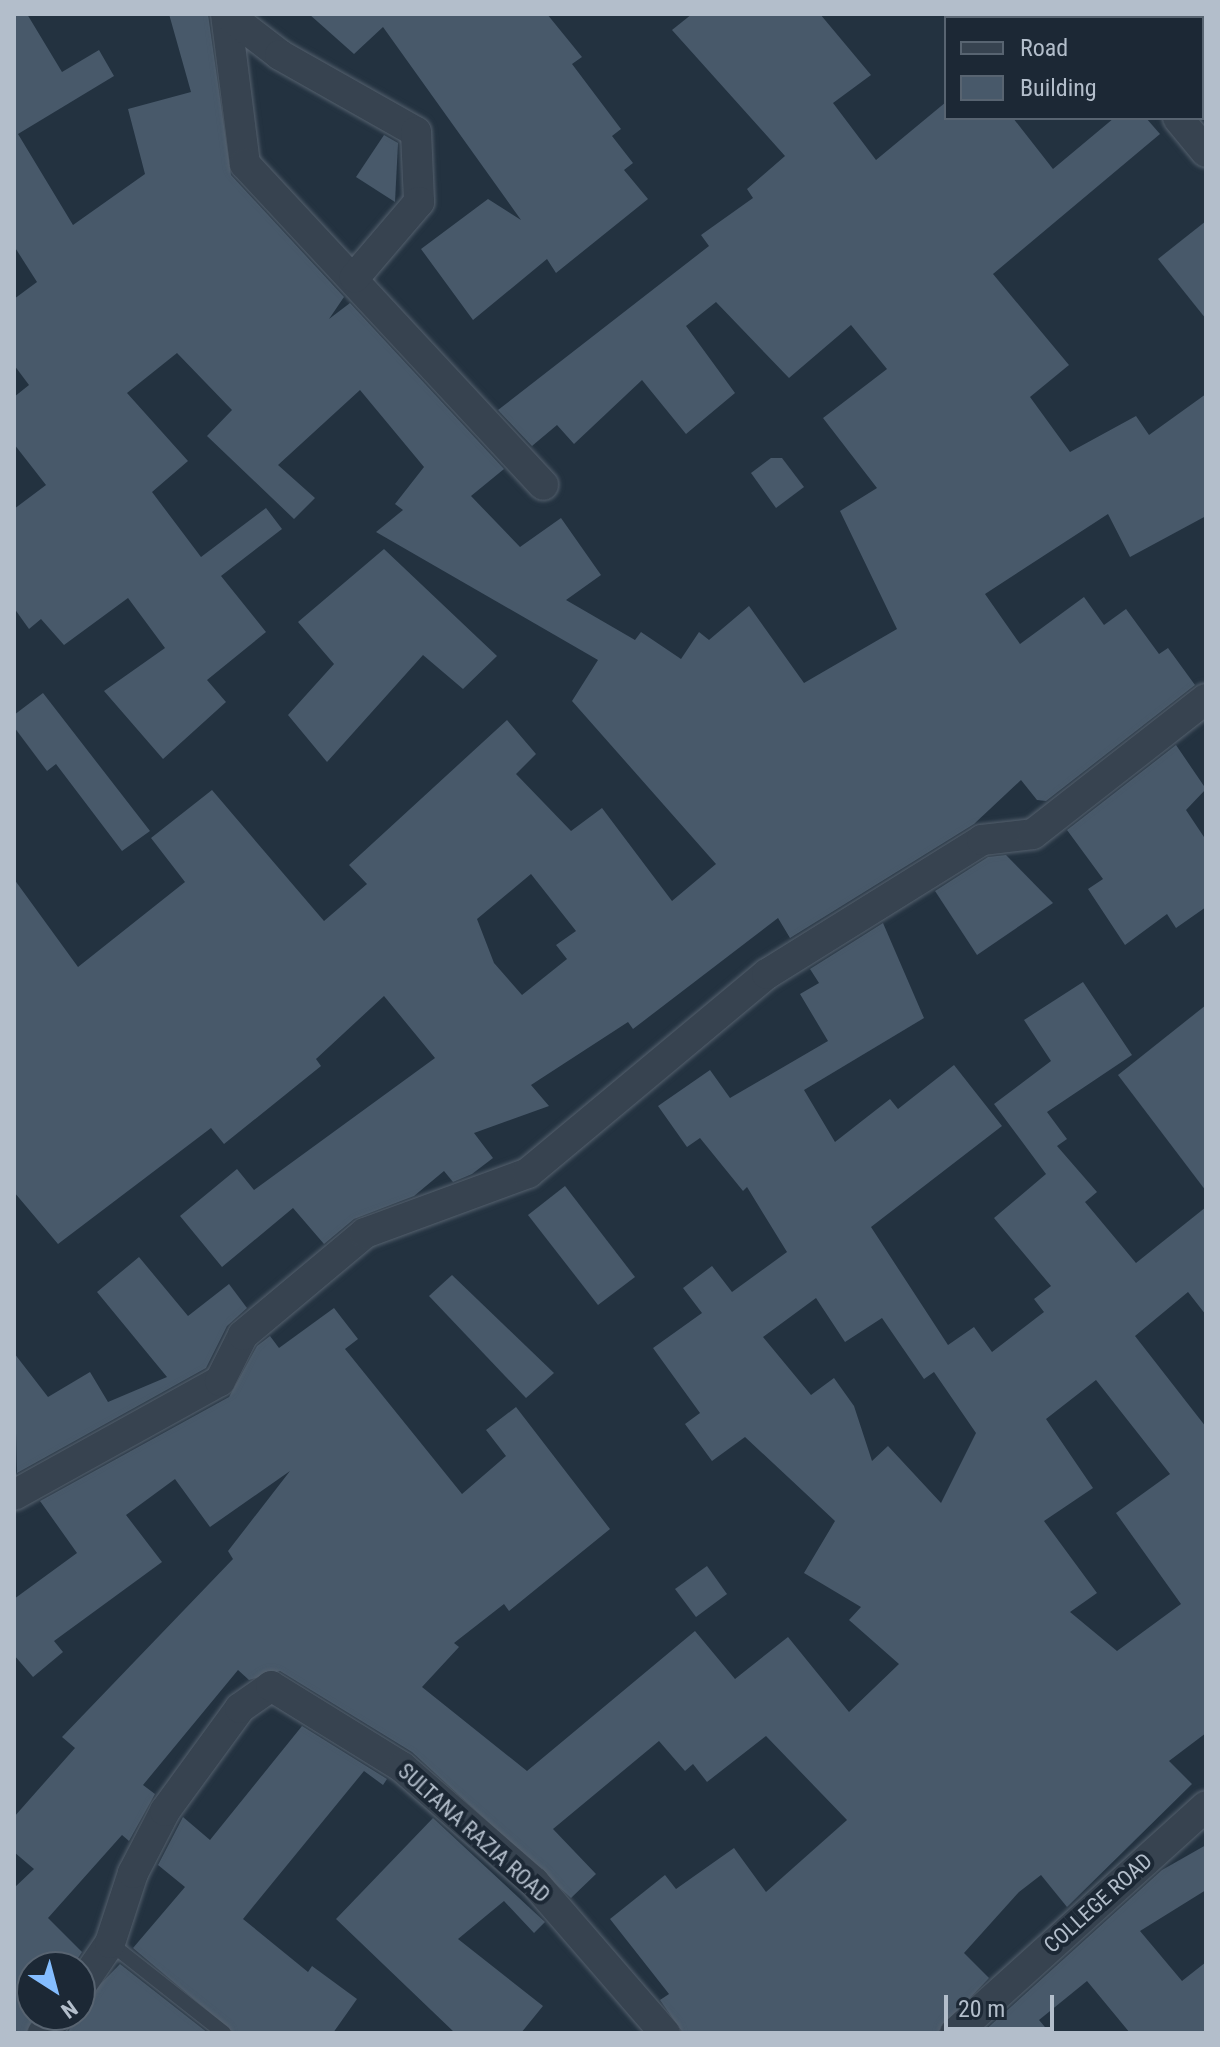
<!DOCTYPE html>
<style>
body{margin:0}
#map{position:relative;width:1220px;height:2047px;overflow:hidden;background:#233240;font-family:"Roboto Condensed",sans-serif}
div>[style]{position:absolute}
[style*='--x']{left:calc(var(--x)*1px);top:calc(var(--y)*1px);width:calc(var(--w)*1px);rotate:calc(var(--a)*1deg)}
.building>*{inset:0;background:#48596a}
.roads{filter:drop-shadow(0 0 2px #55616e) drop-shadow(0 0 2px #55616e)}
.lane>*{height:14px;margin:-7px;padding:0 7px;transform-origin:7px;border-radius:7px;background:#374350}
.street>*{height:30px;margin:-15px;padding:0 15px;transform-origin:15px;border-radius:15px;background:#374350}
span{translate:-50% -50%;white-space:nowrap;text-align:center;line-height:1.15;-webkit-text-stroke:8px #1c2835;paint-order:stroke}
.street-label{font-size:22px;color:#b3becb}
.frame{position:absolute;inset:0;border:16px solid #b3becb;pointer-events:none}
.legend{position:absolute;left:944px;top:16px;width:260px;height:104px;box-sizing:border-box;background:#1c2835;border:2px solid #586471;margin:0;padding:10px 14px;list-style:none;font-size:24px;color:#b3becb}
.legend li{display:flex;align-items:center;gap:16px;height:40px}
.legend b{width:40px;border:2px solid #586471}
.north{position:absolute;left:16px;top:1951px;width:80px;height:80px;box-sizing:border-box;background:#1c2835;border:2px solid #586471;border-radius:50%;rotate:144deg;font-size:22px;font-weight:700;line-height:32px;text-align:center;color:#b3becb}
.north::after{content:'';display:block;margin:auto;width:28px;height:36px;background:#84bdff;clip-path:polygon(50% 0,100% 100%,50% 72%,0 100%)}
.scale{position:absolute;left:944px;top:1995px;width:110px;height:36px;box-sizing:border-box;border:4px solid #b3becb;border-top:0;padding-left:10px;font-size:24px;line-height:28px;white-space:nowrap;color:#b3becb;-webkit-text-stroke:6px #1c2835;paint-order:stroke}
</style>
<div id="map">
<div class="building">
<i style="clip-path:polygon(evenodd,14px 14px,27px 14px,62px 72px,99px 50px,114px 76px,18px 134px,73px 225px,145px 174px,128px 109px,191px 92px,169px 14px,208px 14px,231px 175px,344px 297px,329px 319px,350px 303px,504px 469px,471px 496px,520px 547px,561px 518px,601px 575px,566px 600px,635px 640px,641px 632px,681px 659px,699px 632px,709px 640px,749px 606px,804px 683px,897px 629px,840px 511px,877px 488px,823px 418px,887px 369px,851px 325px,789px 378px,716px 302px,686px 326px,735px 393px,686px 434px,642px 380px,574px 444px,557px 425px,532px 446px,498px 410px,709px 246px,701px 235px,753px 198px,747px 189px,785px 156px,672px 30px,692px 14px,820px 14px,871px 75px,833px 103px,876px 160px,946px 102px,946px 118px,1013px 118px,1053px 169px,1114px 118px,1146px 118px,1160px 134px,993px 274px,1069px 365px,1030px 397px,1070px 452px,1136px 416px,1149px 435px,1206px 394px,1206px 516px,1130px 557px,1108px 514px,985px 594px,1020px 644px,1084px 597px,1104px 625px,1126px 609px,1159px 654px,1168px 648px,1195px 685px,1046px 801px,1037px 800px,1021px 780px,974px 824px,790px 938px,778px 918px,633px 1029px,628px 1022px,531px 1085px,549px 1106px,474px 1133px,493px 1158px,472px 1174px,453px 1182px,444px 1171px,414px 1196px,354px 1219px,324px 1244px,293px 1208px,222px 1267px,180px 1216px,237px 1169px,254px 1190px,435px 1058px,384px 996px,316px 1059px,321px 1066px,224px 1144px,211px 1128px,58px 1244px,14px 1192px,14px 879px,78px 967px,185px 882px,151px 838px,212px 790px,324px 921px,367px 884px,349px 865px,507px 720px,536px 754px,516px 774px,571px 831px,602px 808px,672px 901px,716px 864px,572px 701px,598px 660px,376px 532px,403px 510px,395px 504px,424px 467px,360px 390px,278px 465px,315px 498px,294px 519px,207px 436px,232px 410px,177px 353px,127px 393px,188px 461px,152px 492px,201px 557px,266px 508px,282px 529px,221px 576px,266px 632px,207px 680px,226px 702px,163px 759px,104px 691px,165px 648px,128px 598px,64px 645px,41px 619px,29px 629px,14px 608px,14px 509px,46px 485px,14px 444px,14px 397px,29px 385px,14px 365px,14px 299px,37px 282px,14px 246px,14px 14px,531px 874px,576px 931px,556px 945px,567px 959px,522px 995px,494px 963px,477px 919px,531px 874px)"></i>
<i style="clip-path:polygon(309px 14px,547px 14px,582px 57px,572px 64px,621px 129px,612px 136px,633px 163px,624px 170px,648px 199px,556px 273px,547px 259px,473px 320px,421px 249px,488px 199px,521px 220px,383px 27px,354px 54px)"></i>
<i style="clip-path:polygon(384px 135px,398px 143px,395px 202px,356px 177px)"></i>
<i style="clip-path:polygon(1206px 221px,1206px 319px,1158px 259px)"></i>
<i style="clip-path:polygon(771px 458px,782px 458px,804px 487px,776px 508px,751px 473px)"></i>
<i style="clip-path:polygon(384px 549px,497px 656px,463px 689px,423px 655px,327px 762px,288px 715px,334px 664px,298px 622px)"></i>
<i style="clip-path:polygon(43px 693px,150px 831px,122px 851px,56px 764px,47px 771px,14px 727px,14px 715px)"></i>
<i style="clip-path:polygon(1176px 745px,1206px 789px,1186px 810px,1206px 840px,1206px 907px,1176px 928px,1167px 914px,1125px 945px,1088px 889px,1103px 879px,1067px 830px)"></i>
<i style="clip-path:polygon(1006px 855px,1053px 903px,977px 955px,935px 891px,988px 857px)"></i>
<i style="clip-path:polygon(evenodd,883px 923px,924px 1018px,804px 1090px,835px 1142px,890px 1099px,898px 1109px,954px 1065px,1002px 1126px,871px 1227px,948px 1345px,974px 1327px,992px 1352px,1044px 1312px,1034px 1299px,1051px 1286px,994px 1218px,1046px 1174px,994px 1104px,1051px 1061px,1024px 1020px,1083px 982px,1132px 1055px,1047px 1112px,1067px 1139px,1057px 1146px,1097px 1192px,1085px 1202px,1136px 1263px,1206px 1207px,1206px 1315px,1188px 1292px,1135px 1336px,1206px 1427px,1206px 1733px,1169px 1761px,1192px 1784px,1067px 1907px,1041px 1875px,1019px 1892px,964px 1953px,989px 1978px,937px 2033px,683px 2033px,660px 2000px,669px 1994px,610px 1919px,665px 1875px,676px 1889px,734px 1848px,766px 1892px,847px 1820px,766px 1736px,707px 1782px,693px 1764px,685px 1771px,659px 1741px,553px 1829px,596px 1874px,571px 1898px,412px 1752px,280px 1671px,249px 1680px,238px 1670px,143px 1785px,155px 1794px,129px 1841px,122px 1835px,48px 1918px,82px 1952px,72px 1967px,32px 1967px,35px 2015px,26px 2033px,14px 2033px,14px 1888px,34px 1869px,14px 1852px,14px 1817px,75px 1748px,62px 1737px,233px 1559px,228px 1551px,290px 1471px,210px 1527px,175px 1479px,126px 1515px,162px 1562px,54px 1641px,63px 1652px,33px 1677px,14px 1655px,14px 1599px,77px 1553px,40px 1501px,229px 1397px,257px 1346px,270px 1336px,279px 1348px,334px 1308px,358px 1339px,345px 1349px,462px 1494px,506px 1456px,486px 1430px,516px 1407px,610px 1529px,509px 1611px,504px 1604px,454px 1643px,459px 1647px,422px 1687px,527px 1771px,695px 1631px,735px 1679px,788px 1637px,849px 1712px,899px 1664px,849px 1620px,861px 1607px,804px 1573px,835px 1521px,745px 1437px,712px 1461px,685px 1424px,700px 1413px,653px 1348px,702px 1313px,683px 1288px,712px 1266px,732px 1292px,787px 1252px,747px 1187px,743px 1191px,700px 1138px,687px 1147px,658px 1106px,710px 1070px,730px 1098px,828px 1041px,800px 994px,819px 983px,810px 969px,883px 923px,816px 1298px,845px 1342px,882px 1318px,924px 1379px,934px 1372px,976px 1433px,941px 1503px,888px 1446px,872px 1461px,854px 1406px,834px 1378px,811px 1395px,763px 1337px,816px 1298px,883px 923px,1096px 1380px,1170px 1474px,1116px 1513px,1181px 1604px,1117px 1651px,1070px 1612px,1097px 1593px,1044px 1521px,1093px 1488px,1046px 1419px,1096px 1380px)"></i>
<i style="clip-path:polygon(1206px 1005px,1206px 1191px,1118px 1075px)"></i>
<i style="clip-path:polygon(565px 1186px,635px 1277px,598px 1305px,528px 1215px)"></i>
<i style="clip-path:polygon(139px 1257px,188px 1316px,229px 1284px,247px 1308px,227px 1326px,206px 1368px,17px 1473px,14px 1353px,48px 1397px,90px 1372px,108px 1402px,167px 1377px,97px 1292px)"></i>
<i style="clip-path:polygon(452px 1275px,554px 1373px,526px 1398px,429px 1296px)"></i>
<i style="clip-path:polygon(707px 1566px,727px 1594px,696px 1617px,675px 1589px)"></i>
<i style="clip-path:polygon(302px 1726px,387px 1779px,383px 1785px,364px 1771px,243px 1919px,308px 1972px,312px 1966px,357px 1999px,333px 2033px,234px 2033px,133px 1948px,185px 1887px,158px 1865px,183px 1817px,210px 1840px)"></i>
<i style="clip-path:polygon(433px 1818px,545px 1922px,534px 1933px,504px 1901px,458px 1939px,543px 2006px,521px 2033px,455px 2033px,336px 1919px)"></i>
<i style="clip-path:polygon(1206px 1845px,1206px 1890px,1140px 1931px,1182px 1981px,1206px 1962px,1206px 2033px,1130px 2033px,1087px 1981px,1039px 2020px,1050px 2033px,982px 2033px,1162px 1870px)"></i>
<i style="clip-path:polygon(120px 1964px,208px 2033px,68px 2033px,80px 2005px)"></i>
</div>
<div class="roads">
<div class="lane">
<i style="--x:110;--y:1943;--w:145;--a:38.3"></i>
</div>
<div class="street">
<i style="--x:226;--y:14;--w:151;--a:82.8"></i>
<i style="--x:245;--y:164;--w:438;--a:47.1"></i>
<i style="--x:227;--y:14;--w:67;--a:37.7"></i>
<i style="--x:280;--y:55;--w:156;--a:29.5"></i>
<i style="--x:416;--y:132;--w:70;--a:87.5"></i>
<i style="--x:419;--y:202;--w:99;--a:130.5"></i>
<i style="--x:1095;--y:14;--w:5;--a:53"></i>
<i style="--x:1178;--y:118;--w:44;--a:50.5"></i>
<i style="--x:14;--y:1495;--w:235;--a:-29"></i>
<i style="--x:220;--y:1381;--w:51;--a:-63.4"></i>
<i style="--x:243;--y:1335;--w:159;--a:-39.9"></i>
<i style="--x:365;--y:1233;--w:174;--a:-20.2"></i>
<i style="--x:528;--y:1173;--w:311;--a:-39.8"></i>
<i style="--x:767;--y:974;--w:253;--a:-31.9"></i>
<i style="--x:982;--y:840;--w:51;--a:-6.7"></i>
<i style="--x:1033;--y:834;--w:219;--a:-38"></i>
<i style="--x:80;--y:1987;--w:53;--a:-55.7"></i>
<i style="--x:110;--y:1943;--w:74;--a:-71.8"></i>
<i style="--x:133;--y:1873;--w:70;--a:-62.7"></i>
<i style="--x:165;--y:1811;--w:127;--a:-53.9"></i>
<i style="--x:240;--y:1708;--w:38;--a:-35"></i>
<i style="--x:271;--y:1686;--w:154;--a:31.7"></i>
<i style="--x:402;--y:1767;--w:175;--a:41.1"></i>
<i style="--x:534;--y:1882;--w:200;--a:49.1"></i>
<i style="--x:43;--y:2033;--w:25;--a:-47"></i>
<i style="--x:955;--y:2033;--w:338;--a:-42.1"></i>
</div>
</div>
<div class="street-label">
<span style="left:474px;top:1833px;rotate:42deg">SULTANA RAZIA ROAD</span>
<span style="left:1098px;top:1903px;rotate:-42deg">COLLEGE ROAD</span>
</div>
<div class="frame"></div>
<ul class="legend">
<li><b style="height:10px;background:#374350"></b>Road</li>
<li><b style="height:22px;background:#48596a"></b>Building</li>
</ul>
<div class="north">N</div>
<div class="scale">20 m</div>
</div>
